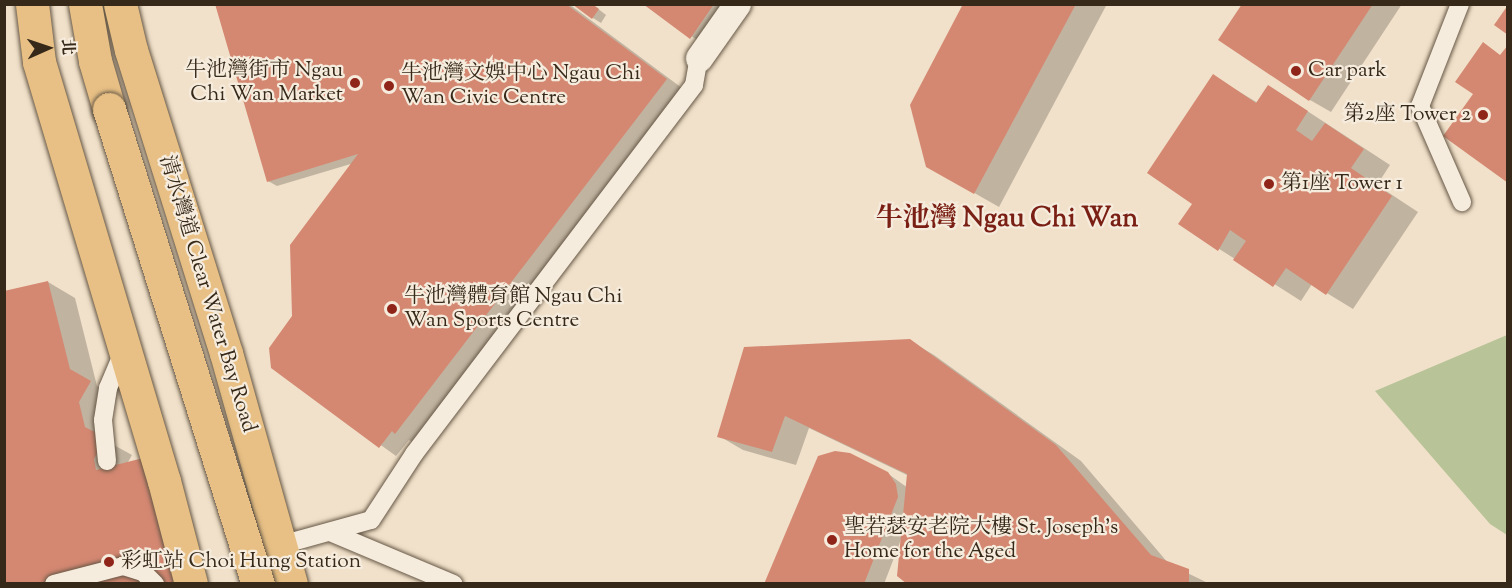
<!DOCTYPE html>
<meta charset="utf-8">
<style>
body{margin:0}
#map{position:relative;width:1512px;height:588px;overflow:hidden;background:#f1e1ca;font-family:"Sorts Mill Goudy","Noto Serif TC",serif}
div>[style]{position:absolute}
[style*='--x']{left:calc(var(--x)*1px);top:calc(var(--y)*1px);width:calc(var(--w)*1px);rotate:calc(var(--a)*1deg)}
.green>*{inset:0;background:#b8c398}
.shadow>*{inset:0;background:#0003}
.building>*{inset:0;background:#d48872}
.roads{filter:drop-shadow(0 0 2px #655745) drop-shadow(0 0 2px #655745)}
.service>*{height:18px;margin:-9px;padding:0 9px;transform-origin:9px;border-radius:9px;background:#f6ecdd}
.pedestrian>*{height:27px;margin:-13.5px;padding:0 13.5px;transform-origin:13.5px;border-radius:13.5px;background:#f6ecdd}
.primary>*{height:33px;margin:-16.5px;padding:0 16.5px;transform-origin:16.5px;border-radius:16.5px;background:#e8c085}
.bridges{filter:drop-shadow(0 0 2px #655745) drop-shadow(0 0 2px #655745)}
.service-bridge>*{height:18px;margin:-9px;padding:0 9px;transform-origin:9px;border-radius:9px;background:#f6ecdd}
.primary-bridge>*{height:33px;margin:-16.5px;padding:0 16.5px;transform-origin:16.5px;border-radius:16.5px;background:#e8c085}
.dots>*{width:16px;height:16px;translate:-50% -50%;box-sizing:border-box;border:3px solid #f6ecdd;border-radius:50%}
span{translate:-50% -50%;white-space:nowrap;text-align:center;line-height:1.15;-webkit-text-stroke:4.5px #f6ecdd;paint-order:stroke}
.poi-label{font-size:21px;color:#362919}
.right{translate:-100% -50%;text-align:right}
.left{translate:0 -50%;text-align:left}
.street-label{font-size:21px;color:#362919}
.district-label{font-size:27px;color:#7a1f14;font-weight:700}
.frame{position:absolute;inset:0;border:6px solid #362919;pointer-events:none}
.north{position:absolute;left:18px;top:18px;width:60px;height:60px;-webkit-text-stroke:4px #f6ecdd;paint-order:stroke;rotate:87deg;font-size:16px;font-weight:700;line-height:24px;text-align:center;color:#362919}
.north::after{content:'';display:block;margin:auto;width:21px;height:27px;background:#362919;clip-path:polygon(50% 0,100% 100%,50% 72%,0 100%)}
</style>
<div id="map">
<div class="green">
<i style="clip-path:polygon(1507px 335px,1507px 535px,1490px 524px,1375px 391px)"></i>
</div>
<div class="shadow">
<i style="clip-path:polygon(217px 4px,569px 4px,690px 94px,420px 447px,409px 440px,396px 456px,272px 367px,354px 163px,277px 186px,268px 181px)"></i>
<i style="clip-path:polygon(592px 4px,606px 15px,601px 23px,593px 18px)"></i>
<i style="clip-path:polygon(646px 4px,737px 4px,707px 47px)"></i>
<i style="clip-path:polygon(965px 4px,1107px 4px,999px 207px,927px 166px)"></i>
<i style="clip-path:polygon(1244px 4px,1402px 4px,1331px 112px,1310px 100px)"></i>
<i style="clip-path:polygon(1213px 76px,1258px 103px,1295px 103px,1390px 165px,1377px 185px,1418px 212px,1353px 309px,1312px 284px,1301px 301px,1180px 224px,1194px 203px)"></i>
<i style="clip-path:polygon(48px 282px,75px 298px,97px 386px,117px 398px,105px 420px,112px 444px,132px 455px,127px 464px,4px 584px)"></i>
<i style="clip-path:polygon(910px 341px,934px 355px,1081px 461px,1169px 564px,1210px 584px,910px 584px,902px 537px,884px 584px,766px 584px,887px 473px,908px 488px,909px 476px,809px 428px,796px 465px,743px 450px,719px 436px)"></i>
</div>
<div class="building">
<i style="clip-path:polygon(215px 4px,566px 4px,667px 79px,395px 434px,392px 431px,379px 448px,271px 368px,269px 348px,292px 316px,290px 245px,358px 154px,267px 182px)"></i>
<i style="clip-path:polygon(572px 4px,592px 4px,599px 9px,592px 19px)"></i>
<i style="clip-path:polygon(643px 4px,714px 4px,690px 39px)"></i>
<i style="clip-path:polygon(963px 4px,1076px 4px,974px 194px,926px 167px,910px 105px)"></i>
<i style="clip-path:polygon(1242px 4px,1373px 4px,1309px 101px,1218px 40px)"></i>
<i style="clip-path:polygon(1508px 5px,1508px 35px,1494px 25px)"></i>
<i style="clip-path:polygon(1483px 42px,1500px 55px,1508px 45px,1508px 183px,1443px 136px,1473px 94px,1455px 82px)"></i>
<i style="clip-path:polygon(1213px 74px,1256px 103px,1268px 85px,1308px 111px,1296px 130px,1312px 141px,1325px 123px,1364px 149px,1351px 168px,1392px 196px,1326px 295px,1286px 268px,1273px 287px,1233px 260px,1246px 241px,1230px 230px,1218px 251px,1178px 224px,1192px 204px,1147px 173px)"></i>
<i style="clip-path:polygon(48px 281px,70px 369px,91px 381px,79px 402px,85px 427px,106px 438px,94px 459px,96px 470px,151px 456px,184px 584px,4px 584px,4px 291px)"></i>
<i style="clip-path:polygon(910px 339px,1056px 445px,1151px 555px,1189px 569px,1189px 584px,907px 584px,897px 576px,907px 474px,785px 416px,772px 452px,717px 437px,744px 347px)"></i>
<i style="clip-path:polygon(835px 451px,850px 453px,888px 472px,896px 484px,898px 497px,864px 584px,764px 584px,818px 456px)"></i>
</div>
<div class="roads">
<div class="service">
<i style="--x:1460;--y:4;--w:110;--a:111.4"></i>
<i style="--x:1420;--y:106;--w:105;--a:66.4"></i>
<i style="--x:107;--y:461;--w:41;--a:-95.6"></i>
<i style="--x:103;--y:420;--w:32;--a:-81"></i>
<i style="--x:108;--y:388;--w:39;--a:-67"></i>
<i style="--x:330;--y:532;--w:134;--a:22.8"></i>
<i style="--x:281;--y:545;--w:93;--a:-15.5"></i>
<i style="--x:371;--y:520;--w:79;--a:-56.9"></i>
<i style="--x:414;--y:454;--w:463;--a:-52.8"></i>
<i style="--x:694;--y:85;--w:27;--a:-80"></i>
</div>
<div class="pedestrian">
<i style="--x:699;--y:58;--w:66;--a:-54.9"></i>
</div>
<div class="primary">
<i style="--x:32;--y:4;--w:58;--a:83.1"></i>
<i style="--x:39;--y:62;--w:437;--a:73.4"></i>
<i style="--x:164;--y:481;--w:106;--a:75.3"></i>
<i style="--x:85;--y:4;--w:58;--a:80"></i>
<i style="--x:95;--y:61;--w:50;--a:73.7"></i>
<i style="--x:120;--y:4;--w:47;--a:76.6"></i>
<i style="--x:131;--y:50;--w:318;--a:72.6"></i>
<i style="--x:226;--y:353;--w:240;--a:74.3"></i>
</div>
</div>
<div class="bridges">
<div class="service-bridge">
<i style="--x:54;--y:584;--w:71;--a:-14.6"></i>
<i style="--x:123;--y:566;--w:21;--a:17"></i>
<i style="--x:143;--y:572;--w:17;--a:45"></i>
</div>
<div class="primary-bridge">
<i style="--x:109;--y:109;--w:498;--a:72.6"></i>
</div>
</div>
<div class="dots">
<i style="left:1296px;top:71px;background:#8f2418"></i>
<i style="left:355px;top:83px;background:#8f2418"></i>
<i style="left:389px;top:86px;background:#8f2418"></i>
<i style="left:1483px;top:115px;background:#8f2418"></i>
<i style="left:1269px;top:184px;background:#8f2418"></i>
<i style="left:392px;top:309px;background:#8f2418"></i>
<i style="left:832px;top:540px;background:#8f2418"></i>
<i style="left:109px;top:562px;background:#8f2418"></i>
</div>
<div class="poi-label">
<span class="right" style="left:343px;top:83px">牛池灣街市 Ngau<br>Chi Wan Market</span>
<span class="left" style="left:1308px;top:71px">Car park</span>
<span class="left" style="left:401px;top:86px">牛池灣文娛中心 Ngau Chi<br>Wan Civic Centre</span>
<span class="right" style="left:1471px;top:115px">第2座 Tower 2</span>
<span class="left" style="left:1281px;top:184px">第1座 Tower 1</span>
<span class="left" style="left:404px;top:309px">牛池灣體育館 Ngau Chi<br>Wan Sports Centre</span>
<span class="left" style="left:844px;top:540px">聖若瑟安老院大樓 St. Joseph's<br>Home for the Aged</span>
<span class="left" style="left:121px;top:562px">彩虹站 Choi Hung Station</span>
</div>
<div class="street-label">
<span style="left:207px;top:294px;rotate:73deg">清水灣道 Clear Water Bay Road</span>
</div>
<div class="district-label">
<span style="left:1007px;top:220px">牛池灣 Ngau Chi Wan</span>
</div>
<div class="frame"></div>
<div class="north">北</div>
</div>
